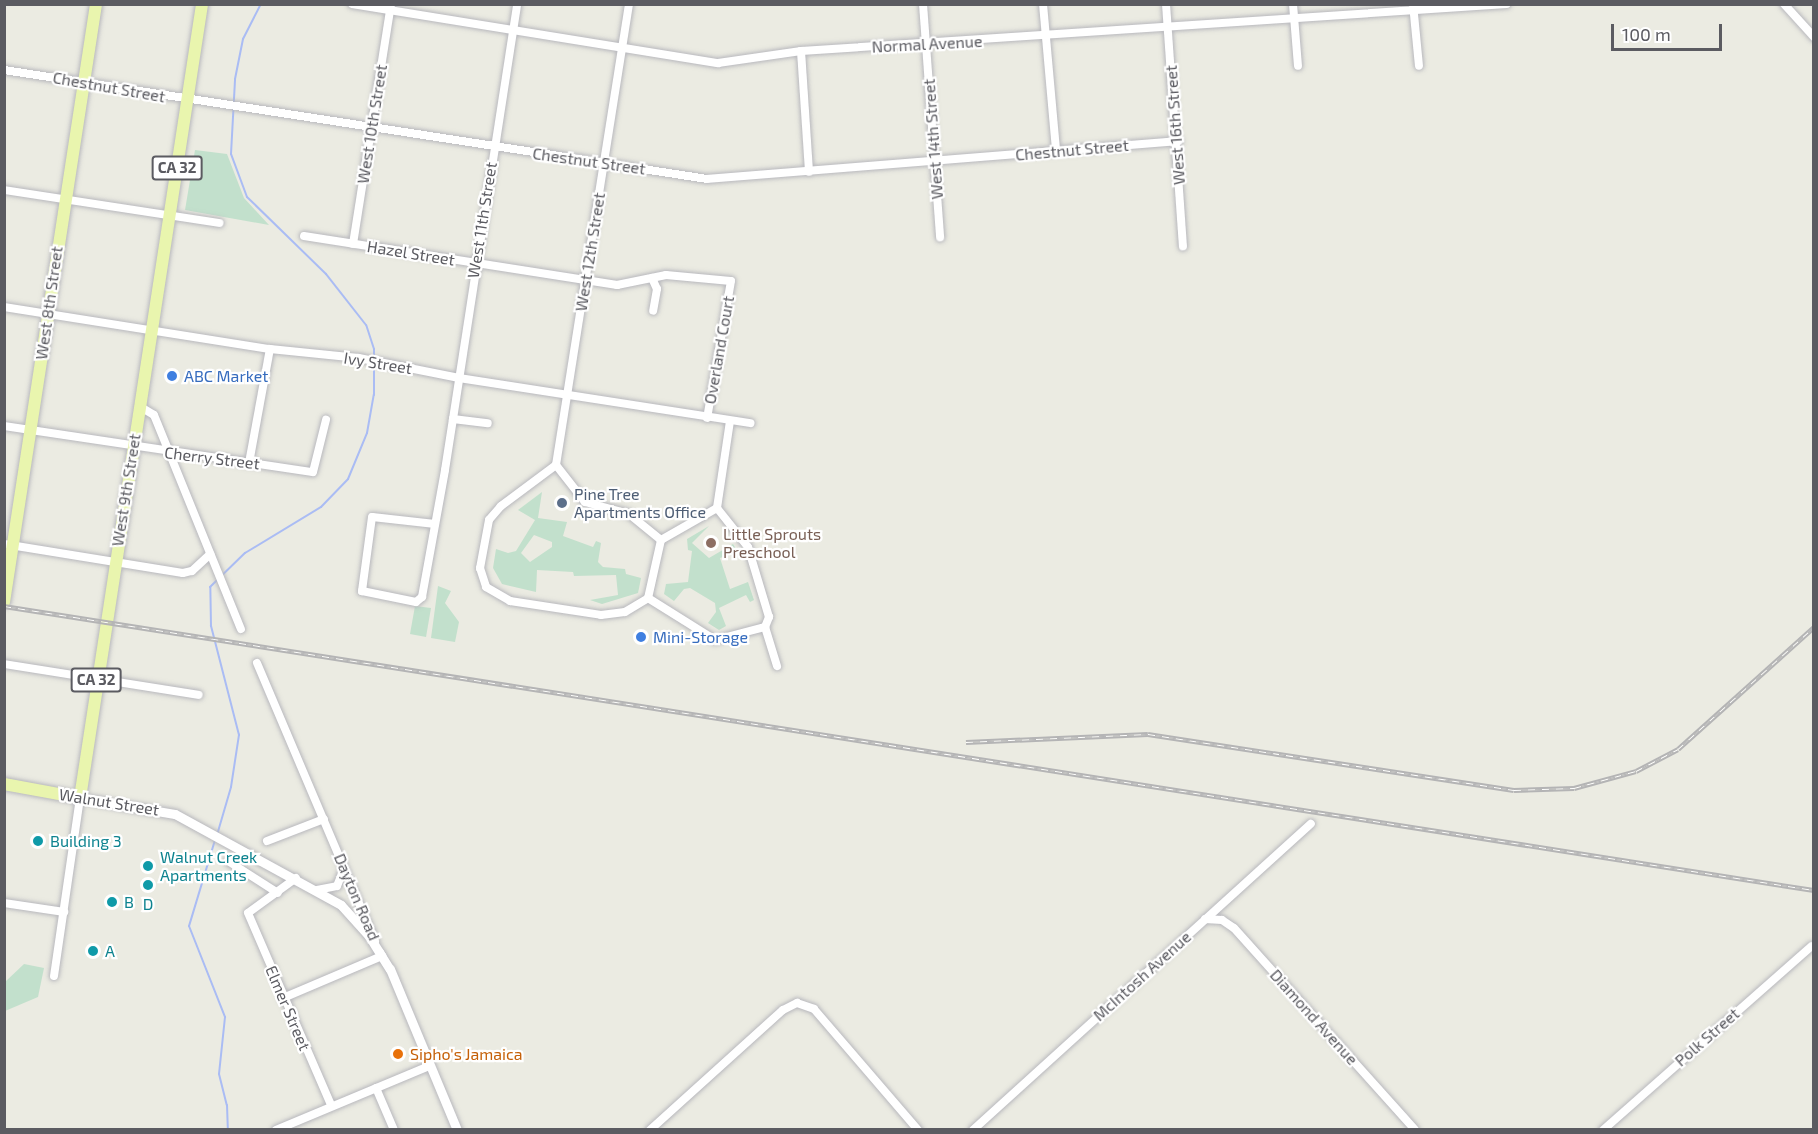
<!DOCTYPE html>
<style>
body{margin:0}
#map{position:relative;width:1818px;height:1134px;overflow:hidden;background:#ebebe2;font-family:"Exo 2",sans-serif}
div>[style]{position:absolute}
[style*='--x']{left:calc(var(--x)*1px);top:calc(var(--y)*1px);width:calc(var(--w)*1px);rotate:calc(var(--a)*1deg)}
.green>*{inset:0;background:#c2e0cc}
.stream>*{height:2px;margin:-1px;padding:0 1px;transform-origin:1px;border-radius:1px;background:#aabcf4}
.roads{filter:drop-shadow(0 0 2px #b8b8bd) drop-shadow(0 0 2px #b8b8bd)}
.minor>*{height:8px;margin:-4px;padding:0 4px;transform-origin:4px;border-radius:4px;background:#fff}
.tertiary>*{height:9px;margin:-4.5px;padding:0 4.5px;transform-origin:4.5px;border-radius:4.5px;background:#fff}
.primary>*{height:12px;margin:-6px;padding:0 6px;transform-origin:6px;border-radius:6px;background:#e9f5ae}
.rail>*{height:4.5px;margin-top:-2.25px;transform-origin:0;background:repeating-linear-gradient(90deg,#fff 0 7px,#b4b4b5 0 14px);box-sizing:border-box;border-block:2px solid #b4b4b5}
.dots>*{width:16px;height:16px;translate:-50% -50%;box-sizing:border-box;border:3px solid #fff;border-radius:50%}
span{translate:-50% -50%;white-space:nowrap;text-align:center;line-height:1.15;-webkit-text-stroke:4.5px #fff;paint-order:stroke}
.shield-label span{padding:2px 4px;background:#fff;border:2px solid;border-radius:4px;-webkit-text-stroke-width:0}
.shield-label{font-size:15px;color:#5b5b61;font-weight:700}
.street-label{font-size:16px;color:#5b5b61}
.shop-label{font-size:16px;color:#366cbe}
.left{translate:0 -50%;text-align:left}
.service-label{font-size:16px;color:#4e5e75}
.education-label{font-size:16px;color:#785e54}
.culture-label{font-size:16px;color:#0d838f}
.food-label{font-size:16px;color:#c56008}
.frame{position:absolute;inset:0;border:6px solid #5b5b61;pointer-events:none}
.scale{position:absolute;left:1611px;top:24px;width:111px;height:27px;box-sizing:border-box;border:3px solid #5b5b61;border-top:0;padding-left:8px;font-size:18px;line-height:21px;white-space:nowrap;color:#5b5b61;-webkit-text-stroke:4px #fff;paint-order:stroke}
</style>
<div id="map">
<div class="green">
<i style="clip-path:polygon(195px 150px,227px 154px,244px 198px,269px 225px,185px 210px)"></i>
<i style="clip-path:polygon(evenodd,542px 492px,538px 518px,567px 522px,563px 536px,593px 547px,596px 541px,601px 543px,598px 562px,603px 567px,625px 569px,626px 574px,641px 578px,638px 593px,602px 604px,590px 600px,618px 595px,616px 575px,574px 576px,573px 572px,537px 570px,536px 592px,502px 584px,493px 568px,496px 549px,508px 553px,516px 551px,535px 520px,518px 510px,542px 492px,534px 535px,552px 542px,552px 547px,530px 562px,521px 553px,534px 535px)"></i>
<i style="clip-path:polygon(709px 526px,692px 543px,709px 558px,733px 544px,738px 552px,720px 558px,730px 589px,748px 582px,754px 600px,750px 602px,746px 595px,719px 608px,726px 626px,719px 630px,708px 623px,716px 612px,715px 603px,690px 588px,684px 589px,674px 601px,664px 594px,666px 584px,688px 582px,692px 551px,688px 550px,687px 539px)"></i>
<i style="clip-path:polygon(438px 586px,451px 591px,445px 603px,459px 622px,455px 642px,431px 638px)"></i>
<i style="clip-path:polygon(415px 606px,431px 608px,426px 637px,410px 634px)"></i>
<i style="clip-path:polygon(24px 964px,44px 968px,38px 997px,5px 1011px,5px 982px)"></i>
</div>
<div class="stream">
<i style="--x:217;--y:835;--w:50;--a:-73.7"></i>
<i style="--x:231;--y:787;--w:53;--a:-81.3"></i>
<i style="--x:239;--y:735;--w:113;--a:-104.4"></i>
<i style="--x:211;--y:626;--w:39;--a:-91"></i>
<i style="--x:210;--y:587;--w:49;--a:-44.2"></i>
<i style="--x:245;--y:553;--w:89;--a:-31.2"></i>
<i style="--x:321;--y:507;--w:39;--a:-46"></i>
<i style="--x:348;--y:479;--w:50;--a:-67.6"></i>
<i style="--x:367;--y:433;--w:39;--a:-80"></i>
<i style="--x:374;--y:395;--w:46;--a:-90"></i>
<i style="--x:374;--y:349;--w:25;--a:-108"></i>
<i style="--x:366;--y:325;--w:65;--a:-128.1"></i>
<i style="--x:326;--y:274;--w:110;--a:-135.7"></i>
<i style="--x:247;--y:197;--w:46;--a:-110.4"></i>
<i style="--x:231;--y:154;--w:75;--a:-86.9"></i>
<i style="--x:235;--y:79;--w:41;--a:-78.7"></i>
<i style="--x:243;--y:39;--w:39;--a:-63"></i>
<i style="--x:215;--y:840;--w:90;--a:106.8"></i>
<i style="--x:189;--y:926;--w:98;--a:68.4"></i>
<i style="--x:225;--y:1017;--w:57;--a:96"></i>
<i style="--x:219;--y:1074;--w:32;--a:76"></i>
<i style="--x:227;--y:1105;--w:25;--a:88"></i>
</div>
<div class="roads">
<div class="minor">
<i style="--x:352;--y:4;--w:371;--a:9.2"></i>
<i style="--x:718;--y:63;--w:84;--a:-8.2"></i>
<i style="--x:801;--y:51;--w:707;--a:-3.81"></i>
<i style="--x:923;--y:4;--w:234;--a:85.8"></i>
<i style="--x:1043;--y:4;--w:148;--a:84.9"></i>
<i style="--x:1166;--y:4;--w:243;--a:86"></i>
<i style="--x:1293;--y:4;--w:62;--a:85.4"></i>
<i style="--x:1413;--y:4;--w:62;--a:84.5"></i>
<i style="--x:1784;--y:4;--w:45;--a:47.7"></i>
<i style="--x:801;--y:51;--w:121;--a:86.2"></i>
<i style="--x:4;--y:70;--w:711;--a:8.81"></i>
<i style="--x:707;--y:179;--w:473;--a:-4.6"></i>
<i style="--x:4;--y:190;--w:218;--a:8.7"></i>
<i style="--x:304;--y:236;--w:317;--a:8.9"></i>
<i style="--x:617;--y:285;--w:50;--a:-11.5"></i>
<i style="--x:666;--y:275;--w:65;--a:5.3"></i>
<i style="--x:731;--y:281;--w:139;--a:99.9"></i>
<i style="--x:353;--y:244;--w:243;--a:-81"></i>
<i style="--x:652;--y:278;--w:12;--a:66"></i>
<i style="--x:657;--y:289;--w:22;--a:100"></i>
<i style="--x:4;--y:307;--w:269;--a:9"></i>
<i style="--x:270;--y:349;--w:89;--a:5.8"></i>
<i style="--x:359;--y:358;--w:102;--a:11.3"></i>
<i style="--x:459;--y:378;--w:295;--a:8.8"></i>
<i style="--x:139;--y:406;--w:17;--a:31"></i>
<i style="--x:154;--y:415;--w:231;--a:67.9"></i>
<i style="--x:453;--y:419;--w:35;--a:7"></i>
<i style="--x:4;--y:426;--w:312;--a:8.5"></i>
<i style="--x:313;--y:472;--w:54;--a:-76"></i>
<i style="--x:249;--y:463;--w:116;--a:-79.6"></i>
<i style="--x:556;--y:465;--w:467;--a:-81"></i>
<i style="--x:556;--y:465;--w:69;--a:143.3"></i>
<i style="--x:501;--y:506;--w:18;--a:131"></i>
<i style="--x:489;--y:520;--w:49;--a:100.6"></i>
<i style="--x:480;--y:568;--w:20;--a:72"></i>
<i style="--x:486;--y:587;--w:28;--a:30"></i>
<i style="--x:510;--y:601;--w:92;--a:8.7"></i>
<i style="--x:601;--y:615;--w:24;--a:-7"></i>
<i style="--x:625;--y:612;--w:27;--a:-31"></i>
<i style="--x:556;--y:465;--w:47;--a:51.9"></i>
<i style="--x:585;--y:502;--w:46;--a:15.3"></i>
<i style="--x:629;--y:514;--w:41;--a:39.1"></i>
<i style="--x:717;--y:508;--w:64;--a:150.3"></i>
<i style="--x:661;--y:540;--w:59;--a:102.6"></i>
<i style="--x:648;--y:598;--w:79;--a:32.1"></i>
<i style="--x:715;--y:640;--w:52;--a:-14.6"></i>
<i style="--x:765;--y:627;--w:11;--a:-68"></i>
<i style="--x:769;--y:617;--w:73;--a:-106.7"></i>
<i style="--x:748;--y:547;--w:50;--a:-128.5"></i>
<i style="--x:717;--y:508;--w:88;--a:-81.5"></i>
<i style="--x:435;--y:524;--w:63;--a:-173.7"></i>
<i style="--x:372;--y:517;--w:75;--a:97.7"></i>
<i style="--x:362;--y:591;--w:55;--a:11.5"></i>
<i style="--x:416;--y:602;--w:8;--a:-40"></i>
<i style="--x:422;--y:597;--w:129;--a:-79.7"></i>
<i style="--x:445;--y:470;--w:52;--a:-81.1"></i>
<i style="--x:453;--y:419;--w:420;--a:-81.2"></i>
<i style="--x:4;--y:544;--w:181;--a:9.2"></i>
<i style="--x:183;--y:573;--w:9;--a:-13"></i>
<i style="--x:192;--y:571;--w:25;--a:-43"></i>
<i style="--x:765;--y:627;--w:41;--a:72.9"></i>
<i style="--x:257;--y:663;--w:302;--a:67"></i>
<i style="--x:4;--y:664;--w:197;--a:9"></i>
<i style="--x:267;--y:841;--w:61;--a:-21.1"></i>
<i style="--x:228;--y:861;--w:59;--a:32.6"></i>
<i style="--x:296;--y:878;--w:59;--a:143.9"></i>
<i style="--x:248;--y:913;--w:209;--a:66.6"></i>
<i style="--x:317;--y:890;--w:20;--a:-11"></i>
<i style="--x:337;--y:886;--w:18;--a:-68"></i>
<i style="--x:4;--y:903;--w:61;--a:8.5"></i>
<i style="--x:1205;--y:919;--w:17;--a:3"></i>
<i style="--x:1222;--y:920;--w:14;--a:34"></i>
<i style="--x:1234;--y:928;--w:271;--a:48.1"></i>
<i style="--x:54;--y:976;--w:180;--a:-81.7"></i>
<i style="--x:283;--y:998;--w:108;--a:-23"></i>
<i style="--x:382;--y:956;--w:4;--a:-117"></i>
<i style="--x:376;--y:1088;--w:46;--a:66.8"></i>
<i style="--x:276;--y:1130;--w:166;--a:-22.7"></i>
<i style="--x:650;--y:1130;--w:179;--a:-42.1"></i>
<i style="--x:783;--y:1010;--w:16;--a:-27"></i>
<i style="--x:797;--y:1003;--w:18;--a:19"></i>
<i style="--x:814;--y:1009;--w:160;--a:49.3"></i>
<i style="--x:973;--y:1130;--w:456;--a:-42.2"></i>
<i style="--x:1603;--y:1130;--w:278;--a:-41.4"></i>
</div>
<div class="tertiary">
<i style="--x:80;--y:798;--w:96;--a:9.6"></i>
<i style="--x:175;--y:814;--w:189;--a:28.7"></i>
<i style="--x:341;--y:905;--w:42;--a:47.9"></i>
<i style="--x:369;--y:936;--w:39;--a:58"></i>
<i style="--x:390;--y:969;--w:174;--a:67.4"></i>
</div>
<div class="primary">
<i style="--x:4;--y:602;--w:605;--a:-81.25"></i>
<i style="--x:4;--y:784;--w:77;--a:10.4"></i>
<i style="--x:80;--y:798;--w:803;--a:-81.26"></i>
</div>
</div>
<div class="rail">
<i style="--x:4;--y:606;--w:1832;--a:8.92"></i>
<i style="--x:966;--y:742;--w:182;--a:-2.5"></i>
<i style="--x:1148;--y:734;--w:370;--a:8.7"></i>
<i style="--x:1514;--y:790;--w:60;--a:-1.9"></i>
<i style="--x:1574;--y:788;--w:64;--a:-15.3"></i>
<i style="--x:1636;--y:771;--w:47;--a:-27.6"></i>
<i style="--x:1678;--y:749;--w:183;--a:-41.9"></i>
</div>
<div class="dots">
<i style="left:172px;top:376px;background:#3f7fe0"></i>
<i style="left:562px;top:503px;background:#5c6f8a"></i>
<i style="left:711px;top:543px;background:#8d6e63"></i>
<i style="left:641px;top:637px;background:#3f7fe0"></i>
<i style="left:38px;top:841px;background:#0f9aa8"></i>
<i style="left:148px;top:866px;background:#0f9aa8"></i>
<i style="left:148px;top:885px;background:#0f9aa8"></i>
<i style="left:112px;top:902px;background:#0f9aa8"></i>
<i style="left:93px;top:951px;background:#0f9aa8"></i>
<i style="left:398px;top:1054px;background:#e8710a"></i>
</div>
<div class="shield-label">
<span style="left:177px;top:168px">CA 32</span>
<span style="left:96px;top:680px">CA 32</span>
</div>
<div class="street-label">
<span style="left:927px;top:44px;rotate:-3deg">Normal Avenue</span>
<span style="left:109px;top:87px;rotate:10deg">Chestnut Street</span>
<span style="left:372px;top:124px;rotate:-81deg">West 10th Street</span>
<span style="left:1175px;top:125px;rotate:-94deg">West 16th Street</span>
<span style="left:933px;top:139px;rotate:-94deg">West 14th Street</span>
<span style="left:1072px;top:150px;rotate:-5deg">Chestnut Street</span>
<span style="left:589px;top:161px;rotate:8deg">Chestnut Street</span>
<span style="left:482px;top:220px;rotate:-81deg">West 11th Street</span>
<span style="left:590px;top:252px;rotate:-81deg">West 12th Street</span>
<span style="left:411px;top:253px;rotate:9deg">Hazel Street</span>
<span style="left:49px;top:303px;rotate:-82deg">West 8th Street</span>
<span style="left:719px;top:350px;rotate:-80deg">Overland Court</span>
<span style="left:378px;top:363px;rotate:9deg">Ivy Street</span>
<span style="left:212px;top:458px;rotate:7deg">Cherry Street</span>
<span style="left:126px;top:490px;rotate:-81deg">West 9th Street</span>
<span style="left:109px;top:802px;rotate:9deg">Walnut Street</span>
<span style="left:357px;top:897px;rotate:67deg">Dayton Road</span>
<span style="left:1142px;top:976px;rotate:-42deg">McIntosh Avenue</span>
<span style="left:288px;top:1008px;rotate:67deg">Elmer Street</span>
<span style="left:1314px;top:1017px;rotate:48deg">Diamond Avenue</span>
<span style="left:1707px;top:1037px;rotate:-41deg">Polk Street</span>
</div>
<div class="shop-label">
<span class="left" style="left:184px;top:376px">ABC Market</span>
<span class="left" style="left:653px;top:637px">Mini-Storage</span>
</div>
<div class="service-label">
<span class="left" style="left:574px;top:503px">Pine Tree<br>Apartments Office</span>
</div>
<div class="education-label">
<span class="left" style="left:723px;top:543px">Little Sprouts<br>Preschool</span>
</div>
<div class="culture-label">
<span class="left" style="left:50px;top:841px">Building 3</span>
<span class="left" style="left:160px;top:866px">Walnut Creek<br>Apartments</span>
<span class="left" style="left:124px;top:902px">B</span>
<span style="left:148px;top:904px">D</span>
<span class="left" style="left:105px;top:951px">A</span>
</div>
<div class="food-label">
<span class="left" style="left:410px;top:1054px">Sipho's Jamaica</span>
</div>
<div class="frame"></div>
<div class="scale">100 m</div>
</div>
